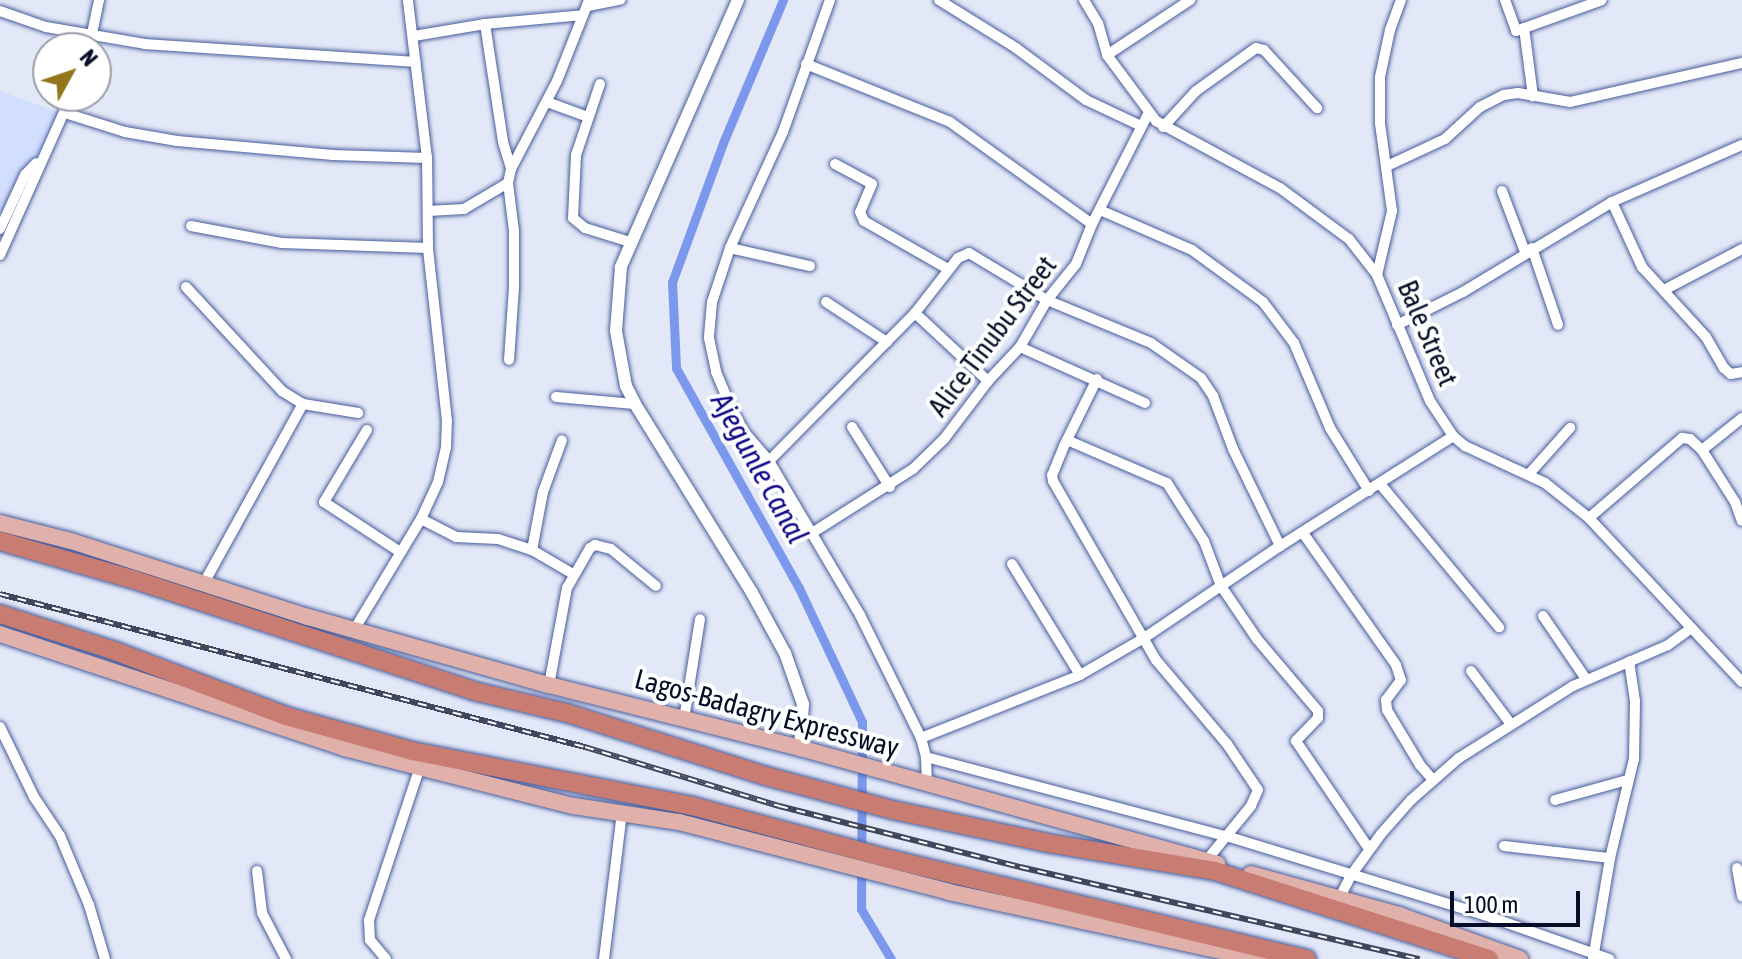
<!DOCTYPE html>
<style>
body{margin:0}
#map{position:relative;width:1742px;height:959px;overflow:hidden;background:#e2e8f7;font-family:"Asap Condensed",sans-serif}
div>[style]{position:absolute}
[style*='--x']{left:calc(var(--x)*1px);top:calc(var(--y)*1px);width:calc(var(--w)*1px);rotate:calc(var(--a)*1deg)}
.built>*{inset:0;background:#d1deff}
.canal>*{height:9px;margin:-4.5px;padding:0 4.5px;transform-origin:4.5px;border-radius:4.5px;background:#7b98ec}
.roads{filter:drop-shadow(0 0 2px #475c9c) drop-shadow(0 0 2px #475c9c)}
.minor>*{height:10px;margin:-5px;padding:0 5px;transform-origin:5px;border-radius:5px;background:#fff}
.tertiary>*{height:12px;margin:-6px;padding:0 6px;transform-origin:6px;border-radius:6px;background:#fff}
.primary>*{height:16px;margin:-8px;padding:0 8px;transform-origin:8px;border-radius:8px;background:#dfb1aa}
.motorway>*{height:18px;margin:-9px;padding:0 9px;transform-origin:9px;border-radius:9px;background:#c97d72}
.rail>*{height:6px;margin-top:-3px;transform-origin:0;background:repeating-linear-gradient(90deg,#fff 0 9px,#40475d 0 18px);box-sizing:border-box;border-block:2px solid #40475d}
span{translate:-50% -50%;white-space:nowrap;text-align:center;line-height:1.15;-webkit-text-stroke:8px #fff;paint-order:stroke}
.street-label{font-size:28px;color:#070e27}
.water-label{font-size:30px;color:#110589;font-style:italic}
.north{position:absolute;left:32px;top:32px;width:80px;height:80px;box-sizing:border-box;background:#fff;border:2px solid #9c9fa9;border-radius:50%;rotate:50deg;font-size:22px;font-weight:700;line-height:32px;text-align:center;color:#070e27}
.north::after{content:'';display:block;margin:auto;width:28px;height:36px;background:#93751c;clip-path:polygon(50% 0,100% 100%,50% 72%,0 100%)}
.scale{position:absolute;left:1450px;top:891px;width:130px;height:36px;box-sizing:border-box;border:4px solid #070e27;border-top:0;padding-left:10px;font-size:24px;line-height:28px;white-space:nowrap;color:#070e27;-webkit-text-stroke:6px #fff;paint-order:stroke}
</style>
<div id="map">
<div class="built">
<i style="clip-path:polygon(0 91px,68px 116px,29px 180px,0 252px)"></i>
</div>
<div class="canal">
<i style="--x:783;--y:0;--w:155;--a:112.8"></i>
<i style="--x:723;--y:143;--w:148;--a:110.1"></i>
<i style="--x:672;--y:282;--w:86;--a:87.3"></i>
<i style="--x:676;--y:368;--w:252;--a:60.8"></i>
<i style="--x:799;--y:588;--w:148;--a:64.8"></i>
<i style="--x:862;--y:722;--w:187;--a:90.3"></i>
<i style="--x:861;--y:909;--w:58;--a:59"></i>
</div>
<div class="roads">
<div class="minor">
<i style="--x:830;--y:0;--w:140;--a:109.6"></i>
<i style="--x:783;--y:132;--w:128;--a:114.6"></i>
<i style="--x:730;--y:248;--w:57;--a:108.4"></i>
<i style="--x:712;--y:302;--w:36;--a:95"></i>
<i style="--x:709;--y:338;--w:35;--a:78"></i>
<i style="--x:716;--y:372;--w:39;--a:67"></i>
<i style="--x:731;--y:408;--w:29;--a:61"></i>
<i style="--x:745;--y:433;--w:37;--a:49"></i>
<i style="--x:769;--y:461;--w:179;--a:59.4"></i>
<i style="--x:860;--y:615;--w:137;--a:63.6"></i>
<i style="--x:921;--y:738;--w:20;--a:75"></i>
<i style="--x:926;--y:757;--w:310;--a:14.8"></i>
<i style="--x:1226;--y:836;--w:270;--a:17"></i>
<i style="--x:1484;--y:915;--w:133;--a:19.4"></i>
<i style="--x:939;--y:0;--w:91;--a:31.9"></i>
<i style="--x:1016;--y:48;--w:87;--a:36.6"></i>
<i style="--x:1086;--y:100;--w:61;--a:25.3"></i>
<i style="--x:1084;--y:0;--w:27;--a:59"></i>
<i style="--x:1098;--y:23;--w:33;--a:74"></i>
<i style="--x:1107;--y:55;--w:82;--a:53.4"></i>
<i style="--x:1156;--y:121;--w:141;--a:28.4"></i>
<i style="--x:1280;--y:188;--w:86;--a:36.5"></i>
<i style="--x:1349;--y:239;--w:46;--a:52.1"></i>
<i style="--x:1377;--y:275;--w:137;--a:67.2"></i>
<i style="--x:1430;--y:401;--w:42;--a:56.7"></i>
<i style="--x:1453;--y:436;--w:16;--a:40"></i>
<i style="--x:1465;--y:446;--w:88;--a:24.8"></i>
<i style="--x:1545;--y:483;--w:56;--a:38.5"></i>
<i style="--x:1589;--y:518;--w:224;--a:47"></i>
<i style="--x:1505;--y:0;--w:33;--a:70"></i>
<i style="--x:1516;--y:31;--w:91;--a:-19.8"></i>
<i style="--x:588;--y:6;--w:33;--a:-11"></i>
<i style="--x:0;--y:11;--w:49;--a:19.2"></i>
<i style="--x:46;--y:27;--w:100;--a:9.7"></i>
<i style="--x:145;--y:44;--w:271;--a:3.8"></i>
<i style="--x:485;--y:24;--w:119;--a:81.3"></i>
<i style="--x:503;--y:142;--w:28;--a:73"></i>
<i style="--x:511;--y:169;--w:14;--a:102"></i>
<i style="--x:508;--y:183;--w:48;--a:82.9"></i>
<i style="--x:514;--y:231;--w:56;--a:90"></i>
<i style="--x:514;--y:287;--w:73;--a:93.9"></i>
<i style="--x:1524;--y:28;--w:69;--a:82.5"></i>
<i style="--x:414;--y:36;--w:72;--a:-9.6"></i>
<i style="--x:485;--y:24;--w:98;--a:-5.2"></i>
<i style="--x:89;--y:48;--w:49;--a:-78.2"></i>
<i style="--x:1107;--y:55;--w:100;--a:-33.5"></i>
<i style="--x:806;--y:64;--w:155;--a:21.9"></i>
<i style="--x:950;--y:122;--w:175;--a:35.7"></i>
<i style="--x:600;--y:84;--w:75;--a:108.7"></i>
<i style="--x:576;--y:155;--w:63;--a:92.7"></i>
<i style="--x:573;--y:218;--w:16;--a:40"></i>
<i style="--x:585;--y:228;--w:47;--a:17.3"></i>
<i style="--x:547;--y:102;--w:44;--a:20.1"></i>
<i style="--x:65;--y:113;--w:63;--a:17.6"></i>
<i style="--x:125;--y:132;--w:53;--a:9.8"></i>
<i style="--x:177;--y:141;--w:157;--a:5.1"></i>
<i style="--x:333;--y:155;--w:94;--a:1.8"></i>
<i style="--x:1163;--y:127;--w:49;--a:-47.5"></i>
<i style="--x:1196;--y:91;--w:74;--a:-35.6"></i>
<i style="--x:1256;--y:48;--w:8;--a:14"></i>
<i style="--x:1264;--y:50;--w:79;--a:47.6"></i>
<i style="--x:835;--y:164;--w:42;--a:28.4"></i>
<i style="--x:872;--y:184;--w:30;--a:113"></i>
<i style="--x:860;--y:212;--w:10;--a:66"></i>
<i style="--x:864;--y:221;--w:97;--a:29.7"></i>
<i style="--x:1387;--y:166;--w:64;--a:-25"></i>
<i style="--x:1445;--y:139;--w:47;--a:-42.4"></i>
<i style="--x:1480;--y:107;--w:27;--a:-27"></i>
<i style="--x:1504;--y:95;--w:14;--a:-8"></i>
<i style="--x:1518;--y:93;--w:53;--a:9.8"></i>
<i style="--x:1570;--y:102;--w:176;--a:-12.8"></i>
<i style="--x:511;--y:169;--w:99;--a:-62.4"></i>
<i style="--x:557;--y:81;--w:87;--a:-68.4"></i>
<i style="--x:1502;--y:191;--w:65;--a:69.3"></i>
<i style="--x:1612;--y:202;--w:72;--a:65.2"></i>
<i style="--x:1642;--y:267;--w:95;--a:47.6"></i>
<i style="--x:1706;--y:337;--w:36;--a:60"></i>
<i style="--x:1724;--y:368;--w:9;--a:41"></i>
<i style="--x:1731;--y:374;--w:11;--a:-10"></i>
<i style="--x:1100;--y:210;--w:100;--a:23.5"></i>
<i style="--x:1192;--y:250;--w:88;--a:36.2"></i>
<i style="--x:1263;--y:302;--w:51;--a:52.9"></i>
<i style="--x:1294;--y:343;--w:92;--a:67"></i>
<i style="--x:1330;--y:428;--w:74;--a:58.2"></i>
<i style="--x:428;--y:211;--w:36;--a:-3"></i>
<i style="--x:464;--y:209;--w:51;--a:-30.6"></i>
<i style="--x:191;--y:226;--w:93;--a:10.6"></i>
<i style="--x:282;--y:243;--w:146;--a:2"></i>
<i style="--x:0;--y:229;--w:60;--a:-65.2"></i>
<i style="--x:25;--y:175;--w:16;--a:-47"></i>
<i style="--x:730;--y:248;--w:82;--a:12.7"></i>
<i style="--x:1532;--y:248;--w:81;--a:71.3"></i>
<i style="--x:0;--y:255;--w:174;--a:-65.9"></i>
<i style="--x:1377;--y:275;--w:66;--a:-76.8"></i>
<i style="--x:1392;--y:211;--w:89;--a:-97.8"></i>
<i style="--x:1380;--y:123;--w:46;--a:-90"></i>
<i style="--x:1380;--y:77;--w:48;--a:-78"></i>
<i style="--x:1390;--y:30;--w:32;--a:-70"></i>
<i style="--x:186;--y:287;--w:142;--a:47.3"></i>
<i style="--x:282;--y:391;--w:25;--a:32"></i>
<i style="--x:303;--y:404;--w:56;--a:9.3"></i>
<i style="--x:1664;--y:290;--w:88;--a:-27.7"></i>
<i style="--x:826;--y:302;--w:73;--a:33.3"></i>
<i style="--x:915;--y:313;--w:100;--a:43"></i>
<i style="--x:1397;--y:325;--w:74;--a:-26.6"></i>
<i style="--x:1463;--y:292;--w:174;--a:-31.1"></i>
<i style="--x:1612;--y:202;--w:142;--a:-23.7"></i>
<i style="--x:1020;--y:347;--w:137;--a:24.1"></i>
<i style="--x:1097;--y:379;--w:75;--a:116.2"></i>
<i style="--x:1064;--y:446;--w:31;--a:112"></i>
<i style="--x:1052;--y:475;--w:6;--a:81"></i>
<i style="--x:1053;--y:481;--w:207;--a:60.1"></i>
<i style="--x:1156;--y:660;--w:110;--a:49.8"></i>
<i style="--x:1227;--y:744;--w:55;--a:56"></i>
<i style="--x:1258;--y:790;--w:17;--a:114"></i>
<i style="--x:1251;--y:806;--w:71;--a:129.3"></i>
<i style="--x:556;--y:397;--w:79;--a:5.1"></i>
<i style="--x:852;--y:427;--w:71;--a:57.7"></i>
<i style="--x:367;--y:430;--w:84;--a:120.8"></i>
<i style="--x:324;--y:502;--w:91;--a:33.3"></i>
<i style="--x:1067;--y:440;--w:109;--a:23.3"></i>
<i style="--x:1167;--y:483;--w:69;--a:57.5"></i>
<i style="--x:1204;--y:541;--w:48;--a:69.3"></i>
<i style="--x:1221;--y:586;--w:64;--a:55.8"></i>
<i style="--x:1257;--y:639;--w:94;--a:49.7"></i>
<i style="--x:1318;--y:711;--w:7;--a:90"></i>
<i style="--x:1318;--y:718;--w:32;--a:134"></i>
<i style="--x:1296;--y:741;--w:130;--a:55.9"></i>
<i style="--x:1702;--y:450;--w:51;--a:-38.7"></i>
<i style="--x:769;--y:461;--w:208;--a:-45.4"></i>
<i style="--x:915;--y:313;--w:70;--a:-52"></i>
<i style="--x:958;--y:258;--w:12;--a:-24"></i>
<i style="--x:969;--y:253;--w:91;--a:31.1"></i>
<i style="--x:1047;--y:300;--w:113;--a:22.5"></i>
<i style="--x:1151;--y:343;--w:61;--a:35"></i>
<i style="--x:1201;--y:378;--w:22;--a:56"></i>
<i style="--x:1213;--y:396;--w:57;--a:69.3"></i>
<i style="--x:1233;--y:449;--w:108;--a:64.1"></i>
<i style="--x:1529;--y:474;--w:62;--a:-48.3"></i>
<i style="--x:1381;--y:485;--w:185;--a:50.3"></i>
<i style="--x:1589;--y:518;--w:123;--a:-40.7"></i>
<i style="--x:1682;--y:438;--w:8;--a:7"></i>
<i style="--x:1690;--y:439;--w:16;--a:43"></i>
<i style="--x:1702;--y:450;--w:62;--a:57.6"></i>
<i style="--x:1735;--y:502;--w:20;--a:70"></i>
<i style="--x:421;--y:519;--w:39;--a:27"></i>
<i style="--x:456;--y:537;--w:42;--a:2.7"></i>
<i style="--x:498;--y:539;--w:36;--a:18"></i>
<i style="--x:532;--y:550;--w:48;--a:30.3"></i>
<i style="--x:812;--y:533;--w:120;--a:-32.4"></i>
<i style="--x:913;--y:469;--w:43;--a:-44.1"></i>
<i style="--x:944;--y:439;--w:73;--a:-52.8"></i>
<i style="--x:988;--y:381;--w:47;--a:-46.7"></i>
<i style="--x:1020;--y:347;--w:54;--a:-60.1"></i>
<i style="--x:1047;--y:300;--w:46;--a:-51.1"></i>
<i style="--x:1076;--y:264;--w:43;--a:-68.2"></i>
<i style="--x:1092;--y:224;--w:123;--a:-63"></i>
<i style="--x:1303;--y:533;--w:161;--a:54.8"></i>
<i style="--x:1396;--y:665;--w:16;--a:72"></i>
<i style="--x:1401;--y:680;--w:25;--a:127"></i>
<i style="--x:1386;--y:700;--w:10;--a:84"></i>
<i style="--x:1387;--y:710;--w:64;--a:59"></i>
<i style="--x:1420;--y:765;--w:18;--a:49"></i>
<i style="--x:532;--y:550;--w:59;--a:-79.3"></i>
<i style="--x:543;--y:492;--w:55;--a:-69.9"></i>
<i style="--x:1012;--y:564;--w:130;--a:58.5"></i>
<i style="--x:204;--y:583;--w:205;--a:-61.1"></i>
<i style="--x:1543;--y:616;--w:76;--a:55.7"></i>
<i style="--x:354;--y:630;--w:130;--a:-58.9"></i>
<i style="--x:421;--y:519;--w:41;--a:-65.3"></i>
<i style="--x:438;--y:482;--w:35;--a:-77"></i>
<i style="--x:446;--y:448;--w:27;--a:-88"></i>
<i style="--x:447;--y:421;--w:174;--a:-96.3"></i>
<i style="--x:428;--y:248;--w:90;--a:-90.6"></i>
<i style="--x:427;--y:158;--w:159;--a:-96.9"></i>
<i style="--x:1471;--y:671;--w:65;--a:53.1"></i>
<i style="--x:549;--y:685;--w:99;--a:-79.5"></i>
<i style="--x:567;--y:588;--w:46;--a:-60.1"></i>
<i style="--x:590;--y:548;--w:6;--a:-31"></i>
<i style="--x:595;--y:545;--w:16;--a:14"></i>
<i style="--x:611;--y:549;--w:58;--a:39.4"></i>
<i style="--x:684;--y:719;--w:101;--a:-80.9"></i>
<i style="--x:0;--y:727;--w:78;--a:64.1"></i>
<i style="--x:34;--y:797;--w:47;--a:56.3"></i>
<i style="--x:60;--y:836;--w:75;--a:67.2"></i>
<i style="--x:89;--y:905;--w:56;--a:73.5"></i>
<i style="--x:921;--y:738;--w:171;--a:-21.6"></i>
<i style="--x:1080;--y:675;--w:74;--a:-30"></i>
<i style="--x:1144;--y:638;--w:164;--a:-34.1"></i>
<i style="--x:1280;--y:546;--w:205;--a:-32.4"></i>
<i style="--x:926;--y:757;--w:26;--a:88"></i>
<i style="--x:1555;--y:800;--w:75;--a:-15.5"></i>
<i style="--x:1504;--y:846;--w:107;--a:6.5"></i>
<i style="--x:1737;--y:868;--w:29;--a:80"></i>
<i style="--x:257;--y:871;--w:42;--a:83.2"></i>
<i style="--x:262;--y:913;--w:52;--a:62.4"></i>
<i style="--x:1339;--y:899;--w:28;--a:-63"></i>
<i style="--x:1352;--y:874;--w:49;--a:-54.1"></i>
<i style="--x:1381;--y:834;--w:45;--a:-48.6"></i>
<i style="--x:1411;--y:800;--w:64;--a:-41.2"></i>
<i style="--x:1459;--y:758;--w:135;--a:-32.3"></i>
<i style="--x:1573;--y:686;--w:103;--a:-23.3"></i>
<i style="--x:1668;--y:645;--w:29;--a:-36"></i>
<i style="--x:386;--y:959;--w:25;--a:-130"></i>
<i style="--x:370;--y:940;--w:20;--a:-93"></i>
<i style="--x:369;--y:920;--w:161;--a:-71.6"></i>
<i style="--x:604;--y:959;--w:147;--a:-83"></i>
<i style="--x:1593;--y:959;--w:102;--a:-80.4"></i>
<i style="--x:1610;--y:858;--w:102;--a:-76.4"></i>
<i style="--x:1634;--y:759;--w:58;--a:-89"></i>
<i style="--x:1635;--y:701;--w:40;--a:-98.5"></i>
</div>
<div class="tertiary">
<i style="--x:738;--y:0;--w:292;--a:113.7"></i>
<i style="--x:621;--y:267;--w:64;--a:94.5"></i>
<i style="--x:616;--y:331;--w:56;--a:79.7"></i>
<i style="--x:626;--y:386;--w:20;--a:63"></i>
<i style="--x:635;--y:404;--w:220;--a:58.2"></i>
<i style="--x:751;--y:591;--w:71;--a:61.3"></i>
<i style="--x:785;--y:653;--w:54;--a:70.6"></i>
<i style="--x:803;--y:704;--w:44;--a:93.9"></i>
</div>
<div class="primary">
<i style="--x:0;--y:523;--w:73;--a:14.2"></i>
<i style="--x:71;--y:541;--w:249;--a:17.8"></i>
<i style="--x:308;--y:617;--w:250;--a:15.8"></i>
<i style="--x:549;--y:685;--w:259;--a:14.1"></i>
<i style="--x:800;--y:748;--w:433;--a:15.5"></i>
<i style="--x:0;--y:634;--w:362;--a:18.3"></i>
<i style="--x:344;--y:748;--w:237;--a:14.2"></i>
<i style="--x:574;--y:806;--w:106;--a:8.7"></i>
<i style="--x:679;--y:822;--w:279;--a:14.5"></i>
<i style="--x:949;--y:892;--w:318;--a:12.2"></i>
<i style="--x:1251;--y:874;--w:154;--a:15.5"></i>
<i style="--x:1399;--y:915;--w:129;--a:20"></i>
</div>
<div class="motorway">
<i style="--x:0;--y:541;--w:137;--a:16.1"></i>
<i style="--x:132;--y:579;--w:364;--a:18.1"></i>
<i style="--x:478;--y:692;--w:91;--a:13.3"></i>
<i style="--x:567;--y:713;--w:209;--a:17.6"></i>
<i style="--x:766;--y:776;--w:131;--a:15"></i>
<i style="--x:893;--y:810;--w:158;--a:12"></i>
<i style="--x:1048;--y:843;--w:169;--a:9.5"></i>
<i style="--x:1215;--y:871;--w:288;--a:17.8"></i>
<i style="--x:0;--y:614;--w:121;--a:17.8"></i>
<i style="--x:115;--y:651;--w:183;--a:20.8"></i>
<i style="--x:286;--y:716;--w:131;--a:15.5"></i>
<i style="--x:412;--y:751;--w:285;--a:11.1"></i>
<i style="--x:692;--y:806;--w:201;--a:15"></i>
<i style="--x:886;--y:858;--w:433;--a:13.5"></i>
</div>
</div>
<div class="rail">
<i style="--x:0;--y:594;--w:605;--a:14.66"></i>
<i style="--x:585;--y:747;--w:203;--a:16.9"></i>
<i style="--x:779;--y:806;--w:249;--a:14.2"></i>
<i style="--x:1020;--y:867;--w:410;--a:13"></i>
</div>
<div class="street-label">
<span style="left:1428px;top:333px;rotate:67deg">Bale Street</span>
<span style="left:992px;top:336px;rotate:-53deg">Alice Tinubu Street</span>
<span style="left:767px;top:713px;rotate:15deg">Lagos-Badagry Expressway</span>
</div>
<div class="water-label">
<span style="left:760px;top:468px;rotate:61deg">Ajegunle Canal</span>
</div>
<div class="north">N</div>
<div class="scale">100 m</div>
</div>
